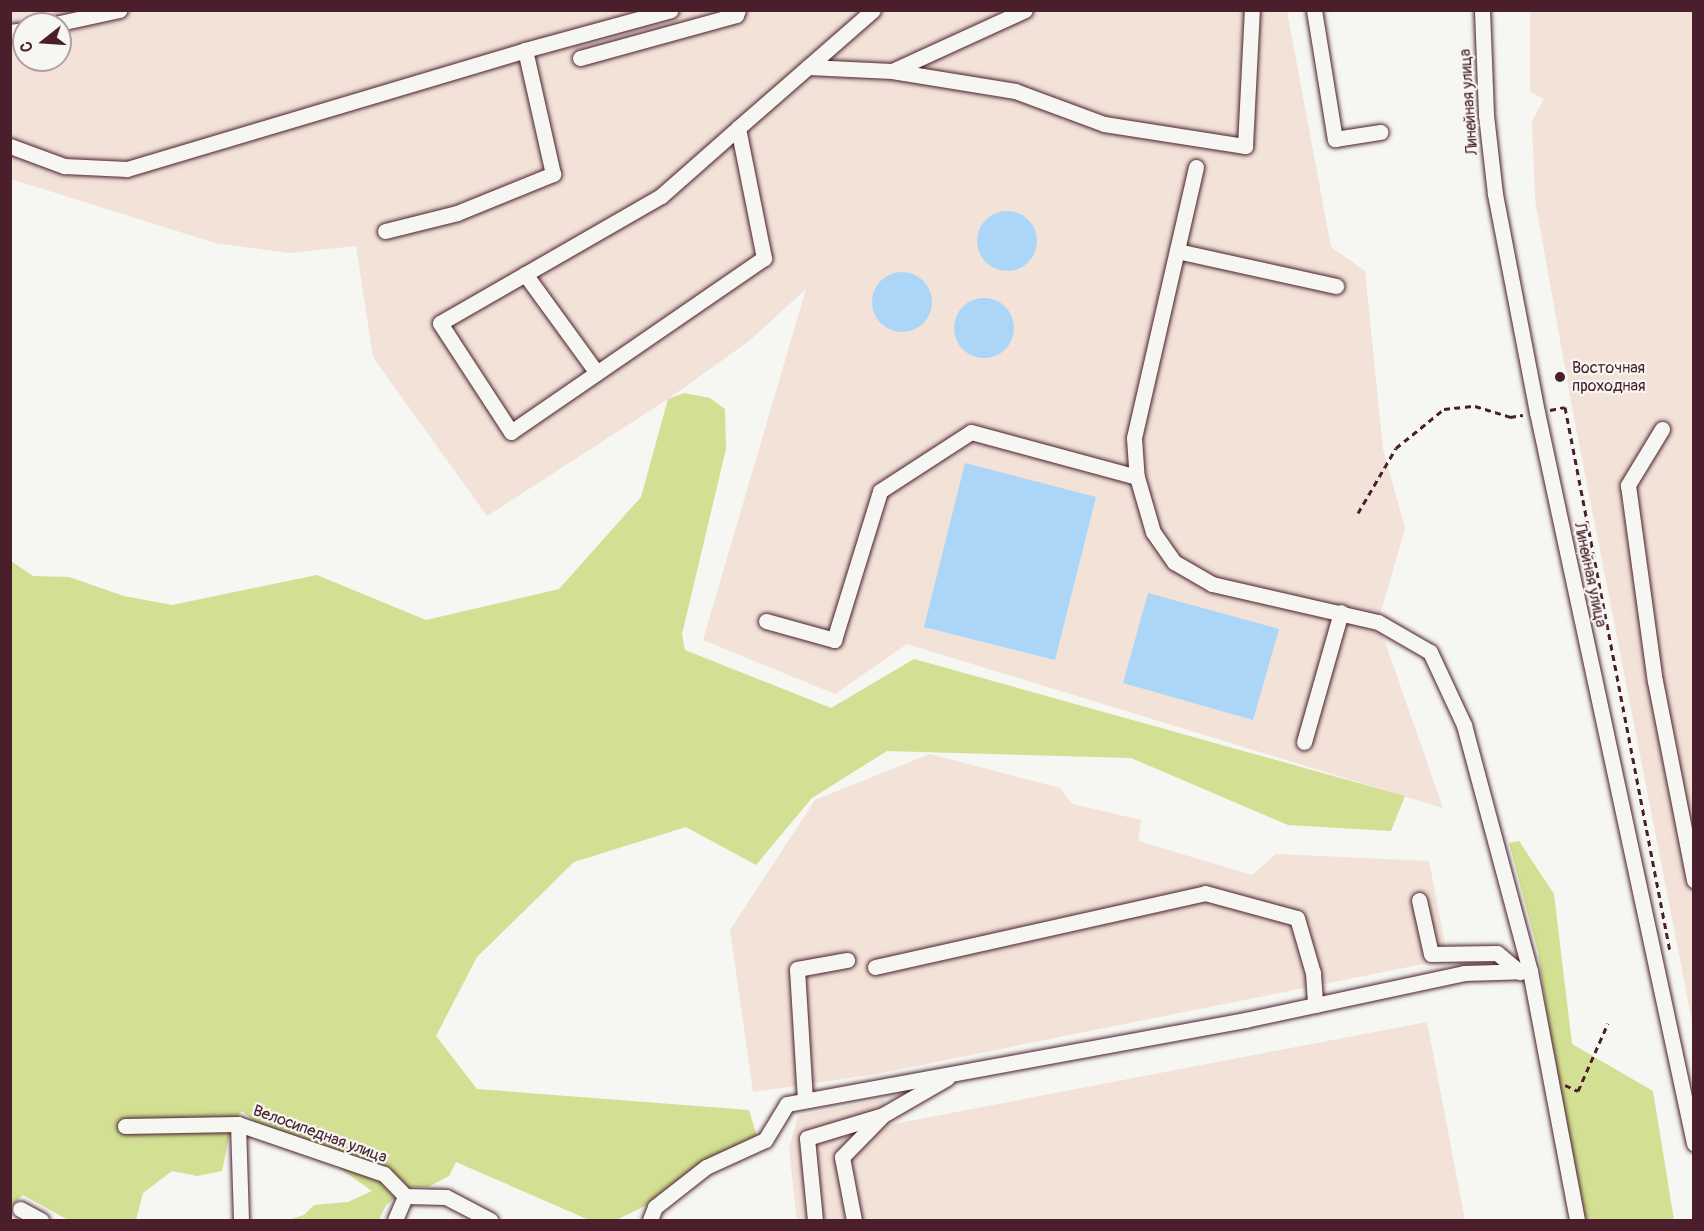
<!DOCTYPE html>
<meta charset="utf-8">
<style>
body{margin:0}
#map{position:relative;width:1704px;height:1231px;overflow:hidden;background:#f6f6f2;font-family:Pangolin,sans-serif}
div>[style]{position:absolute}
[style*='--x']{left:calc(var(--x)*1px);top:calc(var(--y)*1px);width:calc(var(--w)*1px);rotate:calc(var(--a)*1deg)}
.built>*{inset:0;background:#f2e2d8}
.green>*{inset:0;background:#d3df92}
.water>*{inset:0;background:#acd6f8}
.round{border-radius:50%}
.path>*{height:3px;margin-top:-1.5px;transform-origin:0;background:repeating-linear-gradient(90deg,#4a1f2b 0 6px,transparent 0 10.5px)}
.roads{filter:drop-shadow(0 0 2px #4a1f2b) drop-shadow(0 0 2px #4a1f2b)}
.minor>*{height:15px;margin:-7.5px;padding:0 7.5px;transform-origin:7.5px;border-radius:7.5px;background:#f6f6f2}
.dots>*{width:16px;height:16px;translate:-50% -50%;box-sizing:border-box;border:3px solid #f6f6f2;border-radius:50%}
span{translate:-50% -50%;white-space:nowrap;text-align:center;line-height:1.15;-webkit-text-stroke:4.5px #f6f6f2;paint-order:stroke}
.street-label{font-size:16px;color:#4a1f2b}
.poi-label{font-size:16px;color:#4a1f2b}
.left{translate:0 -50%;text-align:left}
.frame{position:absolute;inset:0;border:12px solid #4a1f2b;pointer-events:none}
.north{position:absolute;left:12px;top:12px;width:60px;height:60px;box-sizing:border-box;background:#f6f6f2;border:2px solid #b1a0a2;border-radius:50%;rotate:253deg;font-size:16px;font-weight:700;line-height:24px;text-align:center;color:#4a1f2b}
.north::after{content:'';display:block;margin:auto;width:21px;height:27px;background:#4a1f2b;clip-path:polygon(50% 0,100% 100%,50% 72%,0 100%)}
</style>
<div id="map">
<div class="built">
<i style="clip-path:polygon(evenodd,10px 11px,1287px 11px,1331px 247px,1365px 271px,1383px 449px,1405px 528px,1378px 622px,1443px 808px,907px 644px,835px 694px,703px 640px,806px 289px,749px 341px,668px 399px,487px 516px,373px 357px,356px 246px,289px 253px,215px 243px,11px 179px,10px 11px,24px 24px,60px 24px,60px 60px,24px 60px,24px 24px)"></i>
<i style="clip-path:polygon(1530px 11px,1693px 11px,1693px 1026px,1571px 402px,1535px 199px,1532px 121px,1544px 99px,1530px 92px)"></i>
<i style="clip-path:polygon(930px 754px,1060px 788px,1072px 804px,1141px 820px,1138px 841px,1252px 875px,1276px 854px,1429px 861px,1448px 959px,876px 1074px,753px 1092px,730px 930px,815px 800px)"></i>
<i style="clip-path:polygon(1427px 1022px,1465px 1220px,797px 1220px,789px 1149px,798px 1116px,884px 1099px,888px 1125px)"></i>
</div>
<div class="green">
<i style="clip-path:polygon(684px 393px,710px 398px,725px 409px,726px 449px,682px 634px,685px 650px,831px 708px,914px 659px,1405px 796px,1391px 831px,1288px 825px,1131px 758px,887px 751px,812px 798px,756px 865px,686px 827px,574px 862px,477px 957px,436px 1036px,477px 1089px,749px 1110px,761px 1150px,616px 1220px,589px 1220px,456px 1162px,449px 1176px,428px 1187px,409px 1187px,386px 1205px,379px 1220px,259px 1220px,288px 1220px,304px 1215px,314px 1205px,348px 1202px,372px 1191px,335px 1165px,279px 1143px,242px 1111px,232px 1124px,222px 1171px,197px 1176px,172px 1171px,143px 1193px,136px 1220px,68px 1220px,23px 1195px,11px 1206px,11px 561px,33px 576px,69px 577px,124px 596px,172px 605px,317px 575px,426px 620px,559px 589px,641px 497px,668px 399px)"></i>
<i style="clip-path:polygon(1519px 841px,1554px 894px,1572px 1044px,1653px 1091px,1674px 1220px,1577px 1220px,1538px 952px,1509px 843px)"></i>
</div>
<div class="water">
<i class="round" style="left:977px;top:211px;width:60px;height:60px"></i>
<i class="round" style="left:872px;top:272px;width:60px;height:60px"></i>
<i class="round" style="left:954px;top:298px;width:60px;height:60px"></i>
<i style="clip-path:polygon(965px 463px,1096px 497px,1055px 660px,924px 627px)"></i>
<i style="clip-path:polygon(1148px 593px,1279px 629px,1253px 720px,1123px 683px)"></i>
</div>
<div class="path">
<i style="--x:1550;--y:410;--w:15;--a:-11"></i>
<i style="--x:1565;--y:407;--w:554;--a:79.08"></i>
<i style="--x:1358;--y:513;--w:75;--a:-59.7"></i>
<i style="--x:1396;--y:448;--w:62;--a:-39.1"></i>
<i style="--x:1444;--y:409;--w:31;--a:-6"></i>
<i style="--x:1475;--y:406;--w:37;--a:17"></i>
<i style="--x:1510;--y:417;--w:13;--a:-9"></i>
<i style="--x:1565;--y:1085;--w:14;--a:25"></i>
<i style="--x:1578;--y:1091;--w:74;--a:-66.2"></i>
</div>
<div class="roads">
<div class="minor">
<i style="--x:1314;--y:10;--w:131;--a:80.8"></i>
<i style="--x:1335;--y:139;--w:46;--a:-8.8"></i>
<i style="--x:1482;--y:10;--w:105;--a:87.8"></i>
<i style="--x:1486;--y:115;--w:80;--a:83.5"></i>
<i style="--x:1495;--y:194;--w:222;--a:79.1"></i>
<i style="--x:1537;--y:412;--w:748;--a:77.88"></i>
<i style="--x:55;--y:24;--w:66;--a:-12.3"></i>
<i style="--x:10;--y:32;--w:14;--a:-8"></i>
<i style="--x:580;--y:58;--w:162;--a:-15.4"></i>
<i style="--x:736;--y:15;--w:5;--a:-68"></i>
<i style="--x:808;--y:67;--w:84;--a:2.7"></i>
<i style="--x:892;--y:71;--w:146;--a:-24.6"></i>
<i style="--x:892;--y:71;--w:125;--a:9.2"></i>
<i style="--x:1015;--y:91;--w:95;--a:20.3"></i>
<i style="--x:1104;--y:124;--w:143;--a:8.9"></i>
<i style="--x:1245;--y:146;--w:136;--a:-87.1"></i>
<i style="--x:738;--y:128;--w:133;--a:78.7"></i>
<i style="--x:764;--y:258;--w:307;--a:145.5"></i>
<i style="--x:511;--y:432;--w:130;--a:-123.1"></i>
<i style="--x:440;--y:323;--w:255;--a:-29.9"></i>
<i style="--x:661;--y:196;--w:103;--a:-41.4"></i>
<i style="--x:738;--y:128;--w:93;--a:-41.1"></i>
<i style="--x:808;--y:67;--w:86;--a:-41.2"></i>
<i style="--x:10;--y:146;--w:58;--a:20.3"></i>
<i style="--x:64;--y:166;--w:63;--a:2.7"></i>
<i style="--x:127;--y:169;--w:415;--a:-16.6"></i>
<i style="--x:525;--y:50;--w:151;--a:-15.3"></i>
<i style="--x:1196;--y:167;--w:278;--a:102.9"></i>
<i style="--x:1134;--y:438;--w:39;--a:86"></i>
<i style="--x:1137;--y:477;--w:57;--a:73.8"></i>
<i style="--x:1153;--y:532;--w:37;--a:55"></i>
<i style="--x:1174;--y:562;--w:44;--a:30.1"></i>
<i style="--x:1212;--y:584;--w:170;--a:12.9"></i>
<i style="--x:1378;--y:622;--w:60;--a:30"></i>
<i style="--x:1430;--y:652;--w:81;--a:65"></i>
<i style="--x:1464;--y:725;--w:255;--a:75"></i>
<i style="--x:385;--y:231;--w:74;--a:-14"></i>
<i style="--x:457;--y:213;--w:104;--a:-22.1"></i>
<i style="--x:553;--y:174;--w:127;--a:-102.7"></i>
<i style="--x:1177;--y:251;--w:163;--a:12.4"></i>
<i style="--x:525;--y:274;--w:122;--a:54"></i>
<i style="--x:1662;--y:429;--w:66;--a:121.3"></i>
<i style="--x:1628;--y:485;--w:198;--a:82.2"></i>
<i style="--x:1655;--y:681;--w:203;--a:78.9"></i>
<i style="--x:766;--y:621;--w:71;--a:15.6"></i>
<i style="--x:834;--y:640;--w:156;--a:-72.8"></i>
<i style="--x:880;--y:491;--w:108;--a:-33"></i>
<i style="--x:971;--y:432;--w:172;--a:15.2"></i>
<i style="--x:1304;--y:742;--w:135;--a:-74.1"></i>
<i style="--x:1419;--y:900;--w:55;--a:77.5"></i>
<i style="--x:1431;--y:954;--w:66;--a:-0.9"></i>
<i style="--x:1497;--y:953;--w:30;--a:40"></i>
<i style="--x:875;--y:967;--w:338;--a:-12.6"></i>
<i style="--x:1205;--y:893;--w:95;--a:15.2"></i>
<i style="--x:1297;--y:918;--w:57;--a:73.8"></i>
<i style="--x:1313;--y:973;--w:32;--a:86"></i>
<i style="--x:805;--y:1100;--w:131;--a:-93.5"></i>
<i style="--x:797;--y:969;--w:51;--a:-10.2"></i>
<i style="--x:238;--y:1124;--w:96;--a:88.2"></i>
<i style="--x:125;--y:1126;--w:113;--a:-1"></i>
<i style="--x:238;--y:1124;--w:154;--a:18.9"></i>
<i style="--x:384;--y:1174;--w:30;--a:46"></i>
<i style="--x:405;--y:1196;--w:41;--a:1.4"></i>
<i style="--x:446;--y:1197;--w:50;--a:27.6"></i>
<i style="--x:20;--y:1209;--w:24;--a:28"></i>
<i style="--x:395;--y:1220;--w:26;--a:-67"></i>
<i style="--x:650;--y:1220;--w:14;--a:-69"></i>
<i style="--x:655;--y:1207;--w:65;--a:-38.1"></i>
<i style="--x:706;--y:1167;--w:65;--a:-24.6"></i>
<i style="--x:765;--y:1140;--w:42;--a:-58.6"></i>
<i style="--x:787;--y:1104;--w:466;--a:-10.4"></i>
<i style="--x:1245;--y:1020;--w:224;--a:-12.1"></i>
<i style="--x:1464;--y:973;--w:66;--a:-1.7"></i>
<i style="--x:1530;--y:971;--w:253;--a:79.3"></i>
<i style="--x:815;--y:1220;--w:82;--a:-95.6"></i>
<i style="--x:807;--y:1138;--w:79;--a:-16.8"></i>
<i style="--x:883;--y:1115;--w:74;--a:-30"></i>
<i style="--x:854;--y:1220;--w:64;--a:-100.8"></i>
<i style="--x:842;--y:1157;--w:56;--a:-45.7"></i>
</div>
</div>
<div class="dots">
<i style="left:1560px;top:377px;background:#4a1f2b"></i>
</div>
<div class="street-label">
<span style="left:1469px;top:102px;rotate:-94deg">Линейная улица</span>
<span style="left:1590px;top:575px;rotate:78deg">Линейная улица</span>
<span style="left:320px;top:1134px;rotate:20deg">Велосипедная улица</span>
</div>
<div class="poi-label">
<span class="left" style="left:1572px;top:377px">Восточная<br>проходная</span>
</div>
<div class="frame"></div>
<div class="north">С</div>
</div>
